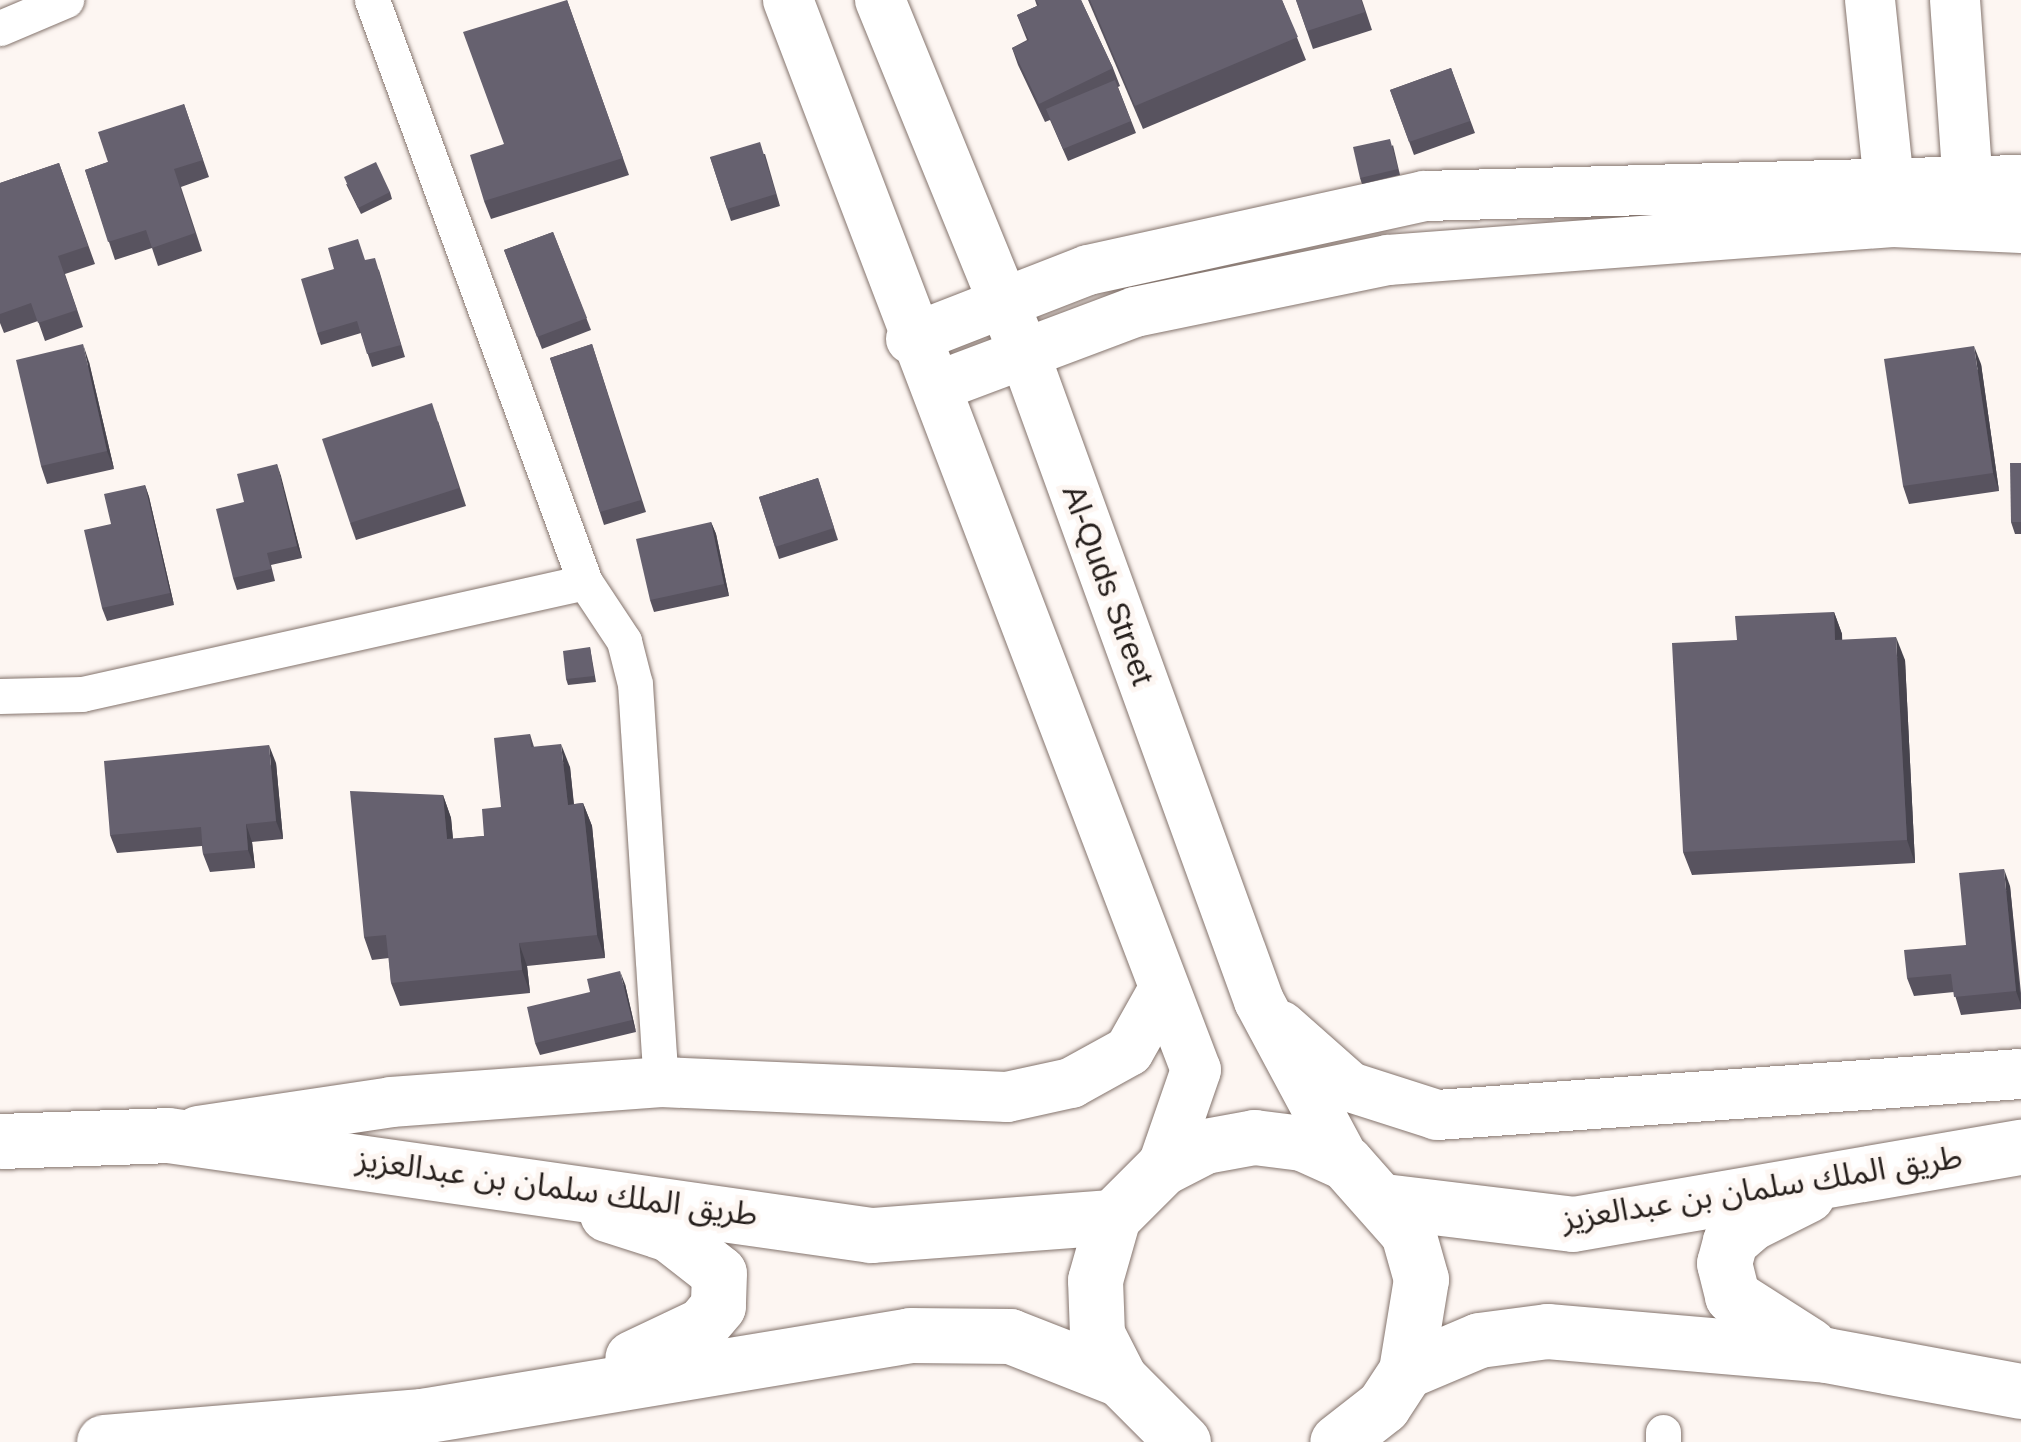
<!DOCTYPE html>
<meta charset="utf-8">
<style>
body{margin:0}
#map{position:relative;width:2021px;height:1442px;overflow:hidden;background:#fdf6f2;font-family:Arial,"Noto Sans Arabic",sans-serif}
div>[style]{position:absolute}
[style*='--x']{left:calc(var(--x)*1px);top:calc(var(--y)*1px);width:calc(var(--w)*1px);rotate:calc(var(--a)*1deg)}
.roads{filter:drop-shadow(0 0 2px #84746d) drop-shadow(0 0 2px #84746d)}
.street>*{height:35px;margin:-17.5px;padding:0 17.5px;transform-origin:17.5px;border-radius:17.5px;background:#fff}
.secondary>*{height:50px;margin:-25px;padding:0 25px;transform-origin:25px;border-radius:25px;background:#fff}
.primary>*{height:55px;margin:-27.5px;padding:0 27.5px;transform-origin:27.5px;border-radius:27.5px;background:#fff}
.wall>*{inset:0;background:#58535f}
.shaded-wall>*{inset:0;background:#47444e}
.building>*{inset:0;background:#66616f}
span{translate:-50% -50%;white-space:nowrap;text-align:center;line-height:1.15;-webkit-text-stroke:10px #fdf6f2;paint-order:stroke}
.street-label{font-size:32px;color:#251e1b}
</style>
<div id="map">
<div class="roads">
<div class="street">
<i style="--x:372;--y:0;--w:620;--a:69.9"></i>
<i style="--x:585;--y:582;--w:71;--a:56.5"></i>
<i style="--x:624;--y:641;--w:44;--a:75.7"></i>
<i style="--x:635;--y:684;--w:399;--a:86.3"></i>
<i style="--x:0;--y:28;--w:72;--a:-23"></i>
<i style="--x:0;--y:696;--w:82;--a:-1.4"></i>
<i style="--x:82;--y:694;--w:515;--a:-12.55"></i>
<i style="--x:1663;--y:1432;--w:10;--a:90"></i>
</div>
<div class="secondary">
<i style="--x:788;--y:0;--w:1145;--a:69.13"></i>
<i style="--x:1196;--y:1070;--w:104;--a:109.1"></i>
<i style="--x:880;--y:0;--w:387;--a:67.8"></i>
<i style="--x:1026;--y:358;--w:684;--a:70.08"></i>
<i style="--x:1259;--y:1001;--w:184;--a:61.8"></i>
<i style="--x:1870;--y:0;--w:215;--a:84.1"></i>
<i style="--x:1955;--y:0;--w:215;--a:86"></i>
<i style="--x:911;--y:339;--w:190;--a:-21.3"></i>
<i style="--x:1088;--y:270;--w:344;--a:-12.4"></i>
<i style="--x:1424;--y:196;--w:597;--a:-1.54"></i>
<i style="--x:938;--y:386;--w:210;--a:-20.6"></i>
<i style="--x:1135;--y:312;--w:258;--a:-11.6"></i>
<i style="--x:1388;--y:260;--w:506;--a:-4.3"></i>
<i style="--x:1893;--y:222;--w:128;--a:2.7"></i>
<i style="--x:1281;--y:1026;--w:92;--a:41.5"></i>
<i style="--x:1350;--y:1087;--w:91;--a:17.8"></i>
<i style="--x:1437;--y:1115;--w:585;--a:-4.02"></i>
<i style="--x:198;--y:1131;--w:195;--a:-8.5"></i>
<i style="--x:391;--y:1102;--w:271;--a:-4.2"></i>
<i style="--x:661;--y:1082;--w:346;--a:2.5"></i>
<i style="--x:1007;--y:1097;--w:66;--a:-12.3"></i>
<i style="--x:1071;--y:1083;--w:66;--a:-28.9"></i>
<i style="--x:1129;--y:1051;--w:71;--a:-60.6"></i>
</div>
<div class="primary">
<i style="--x:0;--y:1141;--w:168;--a:-2"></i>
<i style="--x:168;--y:1135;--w:710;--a:8.1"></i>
<i style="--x:871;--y:1235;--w:243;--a:-4.3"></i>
<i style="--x:1807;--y:1195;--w:63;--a:153.4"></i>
<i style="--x:1751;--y:1223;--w:28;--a:139"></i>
<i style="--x:1730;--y:1241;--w:23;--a:105"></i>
<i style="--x:1724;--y:1263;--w:34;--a:76"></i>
<i style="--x:1732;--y:1296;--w:91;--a:32.5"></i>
<i style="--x:1384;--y:1201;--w:190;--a:6.9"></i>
<i style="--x:1573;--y:1224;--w:455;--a:-9.8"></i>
<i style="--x:607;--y:1214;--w:65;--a:17.9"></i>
<i style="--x:669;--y:1234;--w:63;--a:38"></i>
<i style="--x:719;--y:1273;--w:33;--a:92"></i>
<i style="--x:718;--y:1306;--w:25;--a:130"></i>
<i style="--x:702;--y:1325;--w:77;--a:154.8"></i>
<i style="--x:1406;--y:1371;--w:79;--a:-23"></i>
<i style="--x:1479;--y:1340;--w:69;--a:-7.5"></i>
<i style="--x:1547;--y:1331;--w:280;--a:4.9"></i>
<i style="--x:1826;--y:1355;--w:198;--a:10.5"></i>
<i style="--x:104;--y:1442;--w:319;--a:-4.7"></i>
<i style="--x:422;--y:1416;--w:495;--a:-9.4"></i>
<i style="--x:910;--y:1335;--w:100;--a:0.6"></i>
<i style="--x:1010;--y:1336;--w:118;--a:21.4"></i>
<i style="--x:1183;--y:1442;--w:89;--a:-135"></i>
<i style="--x:1120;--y:1379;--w:51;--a:-117.1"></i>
<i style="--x:1097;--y:1334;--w:54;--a:-92.1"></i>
<i style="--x:1095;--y:1280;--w:66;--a:-74.1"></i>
<i style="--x:1113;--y:1217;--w:69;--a:-45"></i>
<i style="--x:1162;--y:1168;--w:48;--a:-27.1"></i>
<i style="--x:1205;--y:1146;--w:50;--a:-10.4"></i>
<i style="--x:1254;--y:1137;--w:48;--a:7.1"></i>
<i style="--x:1302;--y:1143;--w:48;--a:24.4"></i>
<i style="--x:1346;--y:1163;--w:94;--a:48.5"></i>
<i style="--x:1408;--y:1233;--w:48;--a:74.2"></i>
<i style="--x:1421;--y:1279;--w:93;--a:99.3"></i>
<i style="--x:1406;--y:1371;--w:42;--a:123.3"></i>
<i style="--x:1383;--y:1406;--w:58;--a:142"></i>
</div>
</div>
<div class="wall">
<i style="clip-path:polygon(567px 0,629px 175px,491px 219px,484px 201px,504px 144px)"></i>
<i style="clip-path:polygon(1035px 0,1081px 0,1113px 68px,1120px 86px,1118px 87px,1136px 133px,1068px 161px,1050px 120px,1045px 122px,1018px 65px,1012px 48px,1027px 40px,1017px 15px,1037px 6px)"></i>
<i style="clip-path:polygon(1088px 0,1282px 0,1306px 60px,1143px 129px)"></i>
<i style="clip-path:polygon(1296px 0,1362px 0,1372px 30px,1313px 49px)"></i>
<i style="clip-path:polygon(1451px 68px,1475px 133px,1414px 155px,1390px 90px)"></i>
<i style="clip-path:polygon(184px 104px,209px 177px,181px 187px,202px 251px,158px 266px,152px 248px,115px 260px,85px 170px,108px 162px)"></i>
<i style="clip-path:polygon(1393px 145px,1400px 175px,1362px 184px,1360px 178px)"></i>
<i style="clip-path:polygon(765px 154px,780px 206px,731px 221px,710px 157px)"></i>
<i style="clip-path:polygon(59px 163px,95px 264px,65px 274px,83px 327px,45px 341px,38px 321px,4px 333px,0 323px,0 183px)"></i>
<i style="clip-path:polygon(346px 184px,390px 192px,392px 199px,361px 214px)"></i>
<i style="clip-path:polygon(553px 232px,591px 330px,542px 349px,504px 250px)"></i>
<i style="clip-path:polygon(365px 260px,379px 270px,405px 357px,372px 367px,361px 333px,321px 345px,317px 333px)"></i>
<i style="clip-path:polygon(592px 344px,646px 512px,604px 525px,550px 358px)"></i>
<i style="clip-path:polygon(89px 362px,114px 469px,47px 484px,41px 466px)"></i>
<i style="clip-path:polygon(1981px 364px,1999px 491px,1909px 504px,1903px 486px)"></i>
<i style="clip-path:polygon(438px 421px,466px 506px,356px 540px,350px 523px)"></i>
<i style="clip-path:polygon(2021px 463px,2021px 534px,2015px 534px,2011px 522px)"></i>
<i style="clip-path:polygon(277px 464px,302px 558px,271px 565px,275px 581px,237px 590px,233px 578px,244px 502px)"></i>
<i style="clip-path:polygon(818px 478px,838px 540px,779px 559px,759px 497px)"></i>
<i style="clip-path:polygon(145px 485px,149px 497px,174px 605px,107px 621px,102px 608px,111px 524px)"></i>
<i style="clip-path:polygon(711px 522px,716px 534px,729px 596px,654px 612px,650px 600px)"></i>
<i style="clip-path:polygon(1834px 612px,1842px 634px,1842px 640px,1905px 660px,1915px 863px,1692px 875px,1683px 852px,1737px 640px)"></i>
<i style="clip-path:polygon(590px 647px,596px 682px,568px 685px,566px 679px)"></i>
<i style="clip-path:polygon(530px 734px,534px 747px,570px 767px,574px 804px,583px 803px,592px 826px,605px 958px,527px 966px,530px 993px,400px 1006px,391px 983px,389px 958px,372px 960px,364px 937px,443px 795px,451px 818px,453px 839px,484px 836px,501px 807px)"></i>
<i style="clip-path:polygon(276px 763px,283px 839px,252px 842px,255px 868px,210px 872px,203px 854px,202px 846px,117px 853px,110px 835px)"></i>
<i style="clip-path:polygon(2010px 886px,2021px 993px,2021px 1009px,1961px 1015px,1954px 992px,1914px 996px,1907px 978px,1966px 945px)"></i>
<i style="clip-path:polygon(625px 984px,636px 1032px,540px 1055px,535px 1043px)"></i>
</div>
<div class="shaded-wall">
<i style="clip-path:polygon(83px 344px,89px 362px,114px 469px,107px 451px)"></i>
<i style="clip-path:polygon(1974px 346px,1981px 364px,1999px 491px,1993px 473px)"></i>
<i style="clip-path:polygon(277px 464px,281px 476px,302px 558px,297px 546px)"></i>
<i style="clip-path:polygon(145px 485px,149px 497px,174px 605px,170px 593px)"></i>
<i style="clip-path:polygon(711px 522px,716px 534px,729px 596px,724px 584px)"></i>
<i style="clip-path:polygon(1834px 612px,1842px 634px,1843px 663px,1835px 640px)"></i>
<i style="clip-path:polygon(1896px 637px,1905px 660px,1915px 863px,1907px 840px)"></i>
<i style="clip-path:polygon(561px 744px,570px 767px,576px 828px,568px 805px)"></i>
<i style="clip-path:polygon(269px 745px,276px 763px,283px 839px,276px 821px)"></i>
<i style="clip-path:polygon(443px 795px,451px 818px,455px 862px,447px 839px)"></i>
<i style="clip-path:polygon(583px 803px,592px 826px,605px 958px,597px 935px)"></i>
<i style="clip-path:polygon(246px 824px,252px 842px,255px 868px,248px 850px)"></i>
<i style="clip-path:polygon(2004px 869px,2010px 886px,2021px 1005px,2016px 991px)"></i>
<i style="clip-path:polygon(519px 943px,527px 966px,530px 993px,522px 970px)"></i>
<i style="clip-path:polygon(620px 971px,625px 984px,636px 1032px,632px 1020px)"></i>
</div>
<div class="building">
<i style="clip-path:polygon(567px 0,623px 158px,484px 201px,470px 155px,504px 144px,463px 32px)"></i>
<i style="clip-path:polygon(1036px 0,1081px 0,1113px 68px,1039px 104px,1012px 48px,1029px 40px,1017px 15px,1039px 5px)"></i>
<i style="clip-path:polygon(1090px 0,1282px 0,1298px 37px,1135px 106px)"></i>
<i style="clip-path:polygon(1296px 0,1361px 0,1365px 12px,1307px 31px)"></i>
<i style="clip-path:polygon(1451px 68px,1470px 121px,1409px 142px,1390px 90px)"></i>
<i style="clip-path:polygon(1115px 80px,1131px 121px,1063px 149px,1046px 109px)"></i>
<i style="clip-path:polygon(184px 104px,203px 160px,174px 169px,195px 233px,152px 248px,146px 230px,108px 242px,85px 170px,108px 162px,98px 132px)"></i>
<i style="clip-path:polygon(1390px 139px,1398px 169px,1360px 178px,1353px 147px)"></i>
<i style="clip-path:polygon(760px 142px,776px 194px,727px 209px,710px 157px)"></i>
<i style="clip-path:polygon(376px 162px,390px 192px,358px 208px,344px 177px)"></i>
<i style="clip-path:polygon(59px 163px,88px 246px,58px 256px,77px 310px,38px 323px,31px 303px,0 314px,0 183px)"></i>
<i style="clip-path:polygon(553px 232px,587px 318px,537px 337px,504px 250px)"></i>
<i style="clip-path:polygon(358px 239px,365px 260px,375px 258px,401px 345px,367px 354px,357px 321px,317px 333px,301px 279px,334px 269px,328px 248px)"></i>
<i style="clip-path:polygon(83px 344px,107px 451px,41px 466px,16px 360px)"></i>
<i style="clip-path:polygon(592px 344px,641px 500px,600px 512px,550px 358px)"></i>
<i style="clip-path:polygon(1974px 346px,1993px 473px,1903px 486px,1884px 359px)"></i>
<i style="clip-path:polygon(432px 403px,459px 488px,350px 523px,322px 439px)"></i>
<i style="clip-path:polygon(2010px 463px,2021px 463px,2021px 522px,2011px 522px)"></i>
<i style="clip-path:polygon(277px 464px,297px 546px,267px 553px,271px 569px,233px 578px,216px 509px,244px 502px,237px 474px)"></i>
<i style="clip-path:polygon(818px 478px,834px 528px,775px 547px,759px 497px)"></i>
<i style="clip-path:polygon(145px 485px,170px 593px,102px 608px,84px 530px,111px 524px,104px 494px)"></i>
<i style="clip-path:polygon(711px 522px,724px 584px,650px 600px,636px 539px)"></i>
<i style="clip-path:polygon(1834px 612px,1835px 640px,1896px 637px,1907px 840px,1683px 852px,1672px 643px,1737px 640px,1735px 616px)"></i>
<i style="clip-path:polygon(590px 647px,594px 676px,566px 679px,563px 651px)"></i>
<i style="clip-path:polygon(530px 734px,531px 747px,561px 744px,568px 805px,583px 803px,597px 935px,519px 943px,522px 970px,391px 983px,386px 935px,364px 937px,350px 791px,443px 795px,447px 839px,484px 836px,482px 809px,501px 807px,494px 738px)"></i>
<i style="clip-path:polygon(269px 745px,276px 821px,246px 824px,248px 850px,203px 854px,201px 827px,110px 835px,104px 761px)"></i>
<i style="clip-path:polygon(2004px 869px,2016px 991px,1954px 997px,1951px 974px,1907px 978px,1904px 950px,1966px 945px,1959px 873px)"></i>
<i style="clip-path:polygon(620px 971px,632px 1020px,535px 1043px,527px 1007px,590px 992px,587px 979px)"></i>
</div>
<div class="street-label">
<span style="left:1108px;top:585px;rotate:70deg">Al-Quds Street</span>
<span style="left:557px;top:1187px;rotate:8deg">طريق الملك سلمان بن عبدالعزيز</span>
<span style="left:1762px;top:1188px;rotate:-9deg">طريق الملك سلمان بن عبدالعزيز</span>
</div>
</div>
